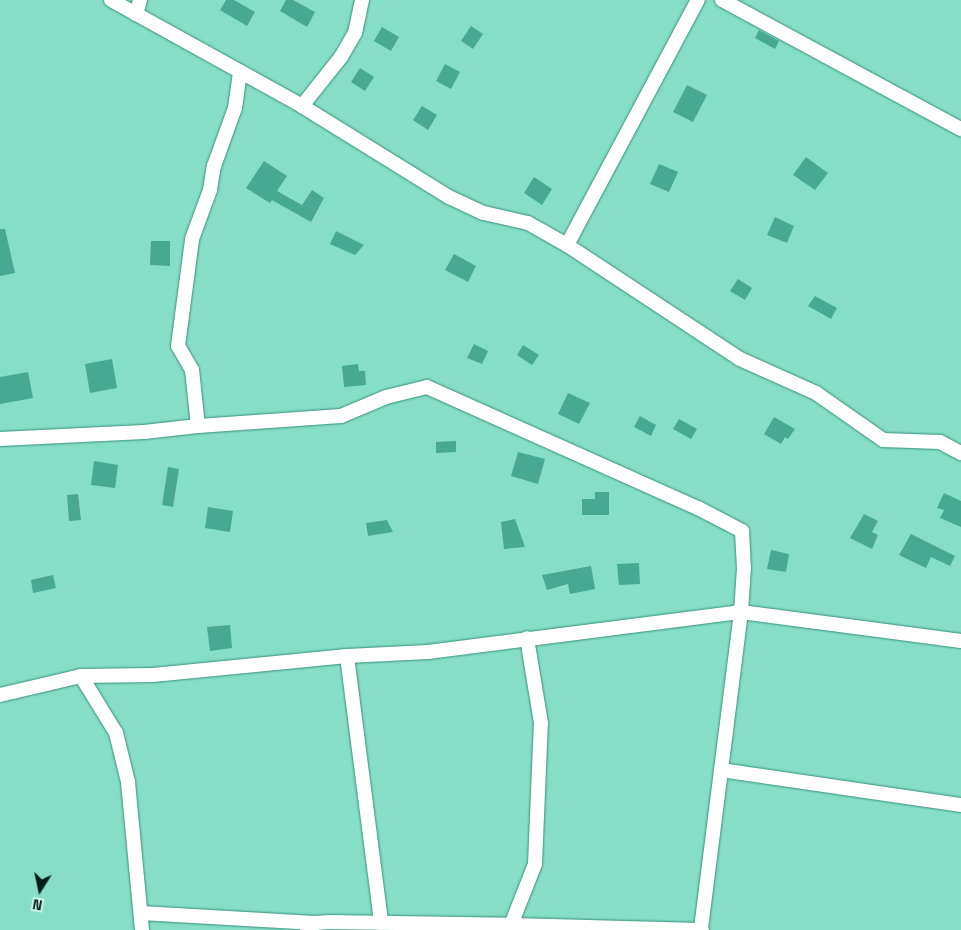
<!DOCTYPE html>
<style>
body{margin:0}
#map{position:relative;width:961px;height:930px;overflow:hidden;background:#87dec6;font-family:"Space Grotesk",sans-serif}
div>[style]{position:absolute}
[style*='--x']{left:calc(var(--x)*1px);top:calc(var(--y)*1px);width:calc(var(--w)*1px);rotate:calc(var(--a)*1deg)}
.building>*{inset:0;background:#47a991}
.roads{filter:drop-shadow(0 0 1px #37917b) drop-shadow(0 0 1px #37917b)}
.street>*{height:14px;margin:-7px;padding:0 7px;transform-origin:7px;border-radius:7px;background:#fff}
span{translate:-50% -50%;white-space:nowrap;text-align:center;line-height:1.15;-webkit-text-stroke:4.5px #ccf5e8;paint-order:stroke}
.north{position:absolute;left:15px;top:865px;width:50px;height:50px;-webkit-text-stroke:4px #ccf5e8;paint-order:stroke;rotate:190deg;font-size:14px;font-weight:700;line-height:20px;text-align:center;color:#021e17}
.north::after{content:'';display:block;margin:auto;width:18px;height:22px;background:#021e17;clip-path:polygon(50% 0,100% 100%,50% 72%,0 100%)}
</style>
<div id="map">
<div class="building">
<i style="clip-path:polygon(226px 0,234px 0,255px 12px,247px 26px,220px 10px)"></i>
<i style="clip-path:polygon(286px 0,293px 0,315px 12px,307px 27px,280px 11px)"></i>
<i style="clip-path:polygon(471px 26px,483px 34px,473px 49px,461px 41px)"></i>
<i style="clip-path:polygon(382px 27px,399px 37px,391px 51px,374px 41px)"></i>
<i style="clip-path:polygon(759px 30px,779px 41px,775px 49px,755px 38px)"></i>
<i style="clip-path:polygon(445px 64px,460px 72px,451px 89px,436px 81px)"></i>
<i style="clip-path:polygon(360px 68px,374px 77px,365px 91px,351px 82px)"></i>
<i style="clip-path:polygon(687px 85px,707px 95px,693px 122px,673px 112px)"></i>
<i style="clip-path:polygon(422px 106px,437px 115px,428px 130px,413px 120px)"></i>
<i style="clip-path:polygon(806px 157px,828px 173px,815px 190px,793px 175px)"></i>
<i style="clip-path:polygon(264px 161px,287px 176px,277px 191px,302px 205px,312px 190px,324px 198px,311px 222px,272px 200px,270px 203px,246px 188px)"></i>
<i style="clip-path:polygon(659px 164px,678px 172px,669px 192px,650px 184px)"></i>
<i style="clip-path:polygon(534px 177px,552px 189px,542px 205px,524px 193px)"></i>
<i style="clip-path:polygon(775px 217px,794px 226px,787px 243px,767px 235px)"></i>
<i style="clip-path:polygon(0 229px,5px 229px,15px 273px,0 276px)"></i>
<i style="clip-path:polygon(336px 231px,364px 245px,355px 255px,330px 244px)"></i>
<i style="clip-path:polygon(151px 241px,170px 241px,170px 266px,150px 265px)"></i>
<i style="clip-path:polygon(454px 254px,476px 266px,468px 282px,445px 270px)"></i>
<i style="clip-path:polygon(738px 279px,752px 288px,745px 300px,730px 291px)"></i>
<i style="clip-path:polygon(815px 296px,837px 308px,831px 319px,808px 306px)"></i>
<i style="clip-path:polygon(474px 344px,488px 351px,482px 364px,467px 358px)"></i>
<i style="clip-path:polygon(523px 345px,539px 355px,532px 365px,517px 355px)"></i>
<i style="clip-path:polygon(112px 359px,117px 388px,90px 393px,85px 364px)"></i>
<i style="clip-path:polygon(358px 364px,359px 371px,365px 371px,366px 385px,344px 387px,342px 366px)"></i>
<i style="clip-path:polygon(28px 372px,33px 398px,0 404px,0 377px)"></i>
<i style="clip-path:polygon(568px 393px,590px 403px,579px 424px,558px 414px)"></i>
<i style="clip-path:polygon(640px 416px,656px 425px,651px 436px,634px 427px)"></i>
<i style="clip-path:polygon(774px 417px,795px 429px,788px 439px,785px 437px,781px 444px,764px 434px)"></i>
<i style="clip-path:polygon(679px 419px,697px 429px,691px 439px,673px 429px)"></i>
<i style="clip-path:polygon(456px 441px,456px 452px,436px 453px,436px 442px)"></i>
<i style="clip-path:polygon(518px 452px,545px 459px,538px 484px,511px 476px)"></i>
<i style="clip-path:polygon(94px 461px,118px 465px,115px 488px,91px 485px)"></i>
<i style="clip-path:polygon(168px 467px,179px 469px,173px 507px,162px 505px)"></i>
<i style="clip-path:polygon(595px 492px,609px 492px,609px 515px,582px 515px,582px 499px,595px 499px)"></i>
<i style="clip-path:polygon(944px 493px,961px 501px,961px 527px,940px 518px,944px 510px,937px 508px)"></i>
<i style="clip-path:polygon(78px 494px,81px 520px,69px 521px,67px 495px)"></i>
<i style="clip-path:polygon(208px 507px,233px 511px,230px 532px,205px 528px)"></i>
<i style="clip-path:polygon(864px 514px,878px 521px,872px 532px,878px 535px,872px 549px,850px 538px)"></i>
<i style="clip-path:polygon(515px 519px,525px 547px,504px 549px,501px 522px)"></i>
<i style="clip-path:polygon(387px 520px,393px 532px,368px 536px,366px 523px)"></i>
<i style="clip-path:polygon(911px 534px,955px 556px,950px 566px,931px 557px,926px 568px,899px 555px)"></i>
<i style="clip-path:polygon(771px 550px,789px 554px,786px 572px,767px 569px)"></i>
<i style="clip-path:polygon(639px 563px,640px 584px,619px 585px,617px 564px)"></i>
<i style="clip-path:polygon(591px 566px,595px 589px,570px 594px,568px 584px,547px 590px,542px 575px)"></i>
<i style="clip-path:polygon(53px 575px,56px 588px,33px 593px,31px 580px)"></i>
<i style="clip-path:polygon(230px 625px,232px 648px,210px 651px,207px 627px)"></i>
</div>
<div class="roads">
<div class="street">
<i style="--x:111;--y:0;--w:218;--a:29"></i>
<i style="--x:302;--y:106;--w:173;--a:31.8"></i>
<i style="--x:449;--y:197;--w:38;--a:25"></i>
<i style="--x:484;--y:213;--w:45;--a:12.8"></i>
<i style="--x:528;--y:223;--w:45;--a:29.4"></i>
<i style="--x:567;--y:245;--w:207;--a:33.4"></i>
<i style="--x:740;--y:359;--w:83;--a:24.1"></i>
<i style="--x:816;--y:393;--w:82;--a:35"></i>
<i style="--x:883;--y:440;--w:57;--a:2"></i>
<i style="--x:940;--y:442;--w:24;--a:28"></i>
<i style="--x:722;--y:0;--w:272;--a:28.4"></i>
<i style="--x:136;--y:14;--w:15;--a:-74"></i>
<i style="--x:302;--y:106;--w:63;--a:-51.5"></i>
<i style="--x:341;--y:57;--w:28;--a:-60"></i>
<i style="--x:355;--y:33;--w:34;--a:-78"></i>
<i style="--x:567;--y:245;--w:278;--a:-61.9"></i>
<i style="--x:198;--y:426;--w:56;--a:-96.1"></i>
<i style="--x:192;--y:370;--w:28;--a:-120"></i>
<i style="--x:178;--y:346;--w:108;--a:-82.5"></i>
<i style="--x:192;--y:239;--w:52;--a:-69.8"></i>
<i style="--x:210;--y:190;--w:24;--a:-81"></i>
<i style="--x:214;--y:166;--w:62;--a:-70.1"></i>
<i style="--x:235;--y:108;--w:37;--a:-82"></i>
<i style="--x:0;--y:439;--w:144;--a:-2.8"></i>
<i style="--x:144;--y:432;--w:54;--a:-6.3"></i>
<i style="--x:198;--y:426;--w:143;--a:-4"></i>
<i style="--x:341;--y:416;--w:49;--a:-22.9"></i>
<i style="--x:386;--y:397;--w:42;--a:-13.7"></i>
<i style="--x:427;--y:387;--w:297;--a:24.1"></i>
<i style="--x:698;--y:508;--w:50;--a:27.6"></i>
<i style="--x:742;--y:531;--w:37;--a:87"></i>
<i style="--x:744;--y:568;--w:44;--a:93.9"></i>
<i style="--x:741;--y:612;--w:321;--a:97.2"></i>
<i style="--x:347;--y:656;--w:269;--a:82.7"></i>
<i style="--x:81;--y:676;--w:67;--a:58.4"></i>
<i style="--x:116;--y:733;--w:50;--a:76.2"></i>
<i style="--x:128;--y:782;--w:149;--a:84.6"></i>
<i style="--x:0;--y:695;--w:83;--a:-13.2"></i>
<i style="--x:81;--y:676;--w:72;--a:-0.8"></i>
<i style="--x:153;--y:675;--w:195;--a:-5.6"></i>
<i style="--x:347;--y:656;--w:81;--a:-2.8"></i>
<i style="--x:428;--y:652;--w:316;--a:-7.3"></i>
<i style="--x:741;--y:612;--w:222;--a:7.5"></i>
<i style="--x:721;--y:770;--w:243;--a:8.3"></i>
<i style="--x:141;--y:913;--w:174;--a:3.3"></i>
<i style="--x:307;--y:930;--w:11;--a:-41"></i>
<i style="--x:315;--y:923;--w:14;--a:-4"></i>
<i style="--x:329;--y:922;--w:182;--a:0.9"></i>
<i style="--x:511;--y:925;--w:66;--a:-68.5"></i>
<i style="--x:535;--y:864;--w:141;--a:-87.6"></i>
<i style="--x:541;--y:723;--w:86;--a:-99.4"></i>
<i style="--x:510;--y:930;--w:5;--a:-79"></i>
<i style="--x:511;--y:925;--w:191;--a:1.5"></i>
</div>
</div>
<div class="north">N</div>
</div>
